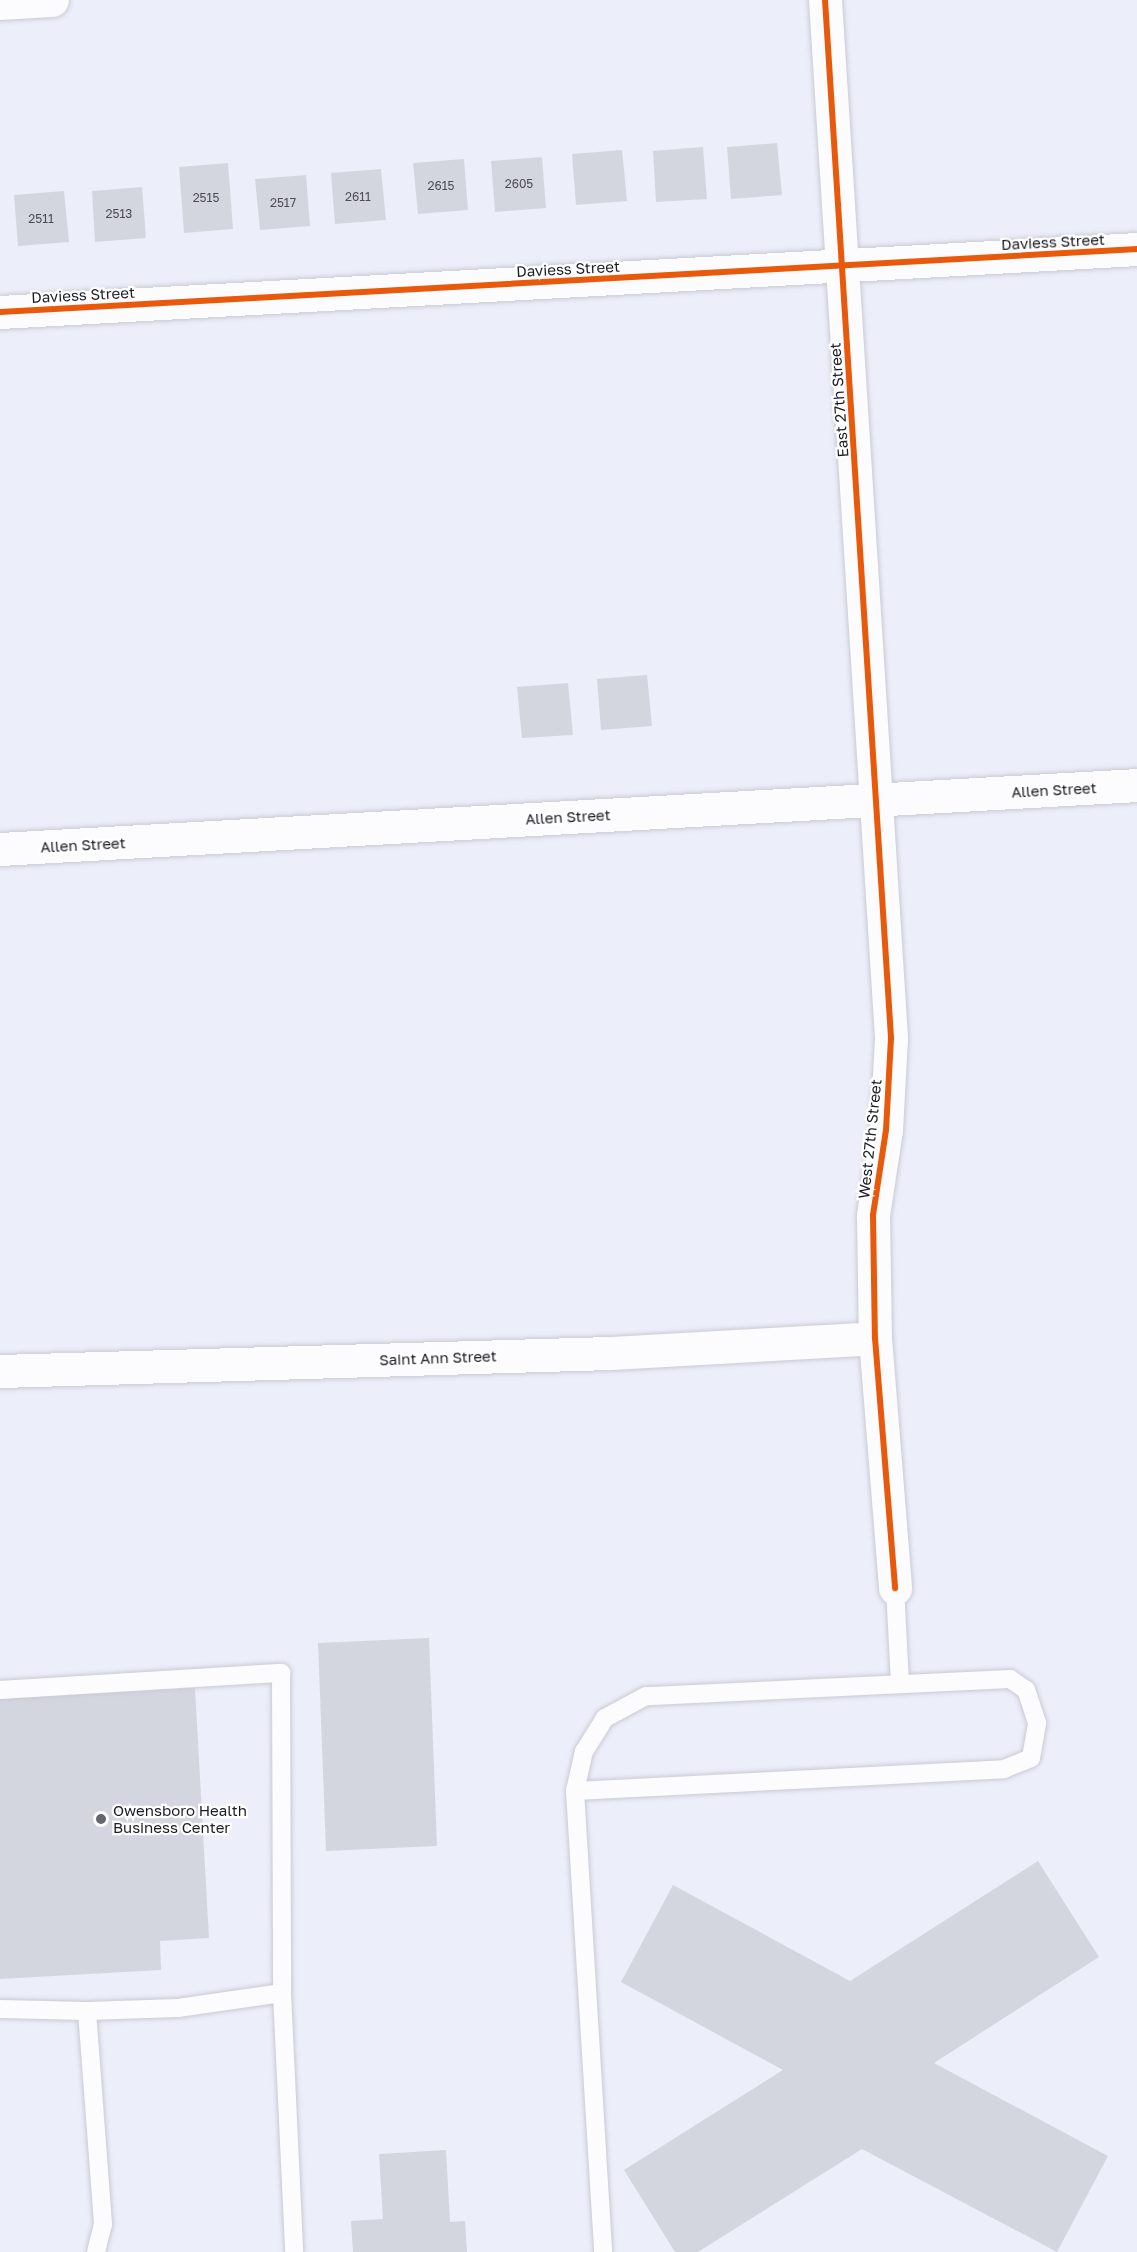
<!DOCTYPE html>
<style>
body{margin:0}
#map{position:relative;width:1137px;height:2252px;overflow:hidden;background:#eceef9;font-family:"Golos Text",sans-serif}
div>[style]{position:absolute}
[style*='--x']{left:calc(var(--x)*1px);top:calc(var(--y)*1px);width:calc(var(--w)*1px);rotate:calc(var(--a)*1deg)}
.building>*{inset:0;background:#d4d6df}
.roads{filter:drop-shadow(0 0 2px #c9cad3) drop-shadow(0 0 2px #c9cad3)}
.lane>*{height:18px;margin:-9px;padding:0 9px;transform-origin:9px;border-radius:9px;background:#fcfcfe}
.street>*{height:33px;margin:-16.5px;padding:0 16.5px;transform-origin:16.5px;border-radius:16.5px;background:#fcfcfe}
.secondary>*{height:33px;margin:-16.5px;padding:0 16.5px;transform-origin:16.5px;border-radius:16.5px;background:#fcfcfe}
.cycleway>*{height:6px;margin:-3px;padding:0 3px;transform-origin:3px;border-radius:3px;background:#e8590c}
.dots>*{width:16px;height:16px;translate:-50% -50%;box-sizing:border-box;border:3px solid #fff;border-radius:50%}
span{translate:-50% -50%;white-space:nowrap;text-align:center;line-height:1.15;-webkit-text-stroke:4.5px #fff;paint-order:stroke}
.number-label{font-size:12px;color:#4c4d56}
.number-label span{-webkit-text-stroke-width:0}
.street-label{font-size:15px;color:#1c1d26}
.poi-label{font-size:15px;color:#1c1d26}
.left{translate:0 -50%;text-align:left}
</style>
<div id="map">
<div class="building">
<i style="clip-path:polygon(777px 143px,782px 195px,731px 199px,727px 147px)"></i>
<i style="clip-path:polygon(703px 147px,707px 199px,656px 202px,653px 151px)"></i>
<i style="clip-path:polygon(622px 150px,627px 201px,576px 205px,572px 154px)"></i>
<i style="clip-path:polygon(542px 157px,546px 208px,495px 212px,491px 161px)"></i>
<i style="clip-path:polygon(464px 159px,468px 210px,418px 214px,413px 163px)"></i>
<i style="clip-path:polygon(228px 163px,233px 229px,184px 233px,179px 167px)"></i>
<i style="clip-path:polygon(381px 169px,386px 220px,335px 224px,331px 173px)"></i>
<i style="clip-path:polygon(306px 175px,310px 226px,260px 230px,255px 179px)"></i>
<i style="clip-path:polygon(142px 187px,146px 238px,95px 242px,92px 191px)"></i>
<i style="clip-path:polygon(64px 191px,69px 242px,18px 246px,14px 195px)"></i>
<i style="clip-path:polygon(647px 675px,652px 726px,601px 730px,597px 679px)"></i>
<i style="clip-path:polygon(568px 683px,573px 735px,522px 738px,517px 687px)"></i>
<i style="clip-path:polygon(429px 1638px,437px 1846px,326px 1851px,318px 1643px)"></i>
<i style="clip-path:polygon(195px 1688px,209px 1938px,160px 1941px,161px 1970px,0 1979px,0 1699px)"></i>
<i style="clip-path:polygon(1038px 1861px,1099px 1957px,934px 2063px,1108px 2156px,1057px 2252px,862px 2149px,698px 2252px,675px 2252px,624px 2170px,783px 2070px,621px 1982px,673px 1885px,850px 1981px)"></i>
<i style="clip-path:polygon(446px 2150px,450px 2222px,465px 2221px,467px 2252px,353px 2252px,351px 2221px,383px 2219px,379px 2154px)"></i>
</div>
<div class="roads">
<div class="lane">
<i style="--x:895;--y:1588;--w:96;--a:87"></i>
<i style="--x:0;--y:1690;--w:282;--a:-3.5"></i>
<i style="--x:281;--y:1673;--w:320;--a:89.8"></i>
<i style="--x:282;--y:1993;--w:259;--a:87.3"></i>
<i style="--x:575;--y:1791;--w:430;--a:-2.9"></i>
<i style="--x:1004;--y:1769;--w:29;--a:-22"></i>
<i style="--x:1031;--y:1758;--w:36;--a:-80"></i>
<i style="--x:1037;--y:1723;--w:35;--a:-108"></i>
<i style="--x:1026;--y:1690;--w:19;--a:-145"></i>
<i style="--x:1010;--y:1679;--w:364;--a:177.3"></i>
<i style="--x:646;--y:1696;--w:47;--a:151.8"></i>
<i style="--x:605;--y:1718;--w:39;--a:122"></i>
<i style="--x:584;--y:1751;--w:41;--a:102.7"></i>
<i style="--x:575;--y:1791;--w:462;--a:86.5"></i>
<i style="--x:0;--y:2009;--w:87;--a:1.3"></i>
<i style="--x:87;--y:2011;--w:214;--a:85.7"></i>
<i style="--x:103;--y:2224;--w:29;--a:104"></i>
<i style="--x:87;--y:2011;--w:91;--a:-1.9"></i>
<i style="--x:178;--y:2008;--w:105;--a:-8.2"></i>
</div>
<div class="street">
<i style="--x:825;--y:0;--w:1040;--a:86.36"></i>
<i style="--x:891;--y:1038;--w:92;--a:93.1"></i>
<i style="--x:886;--y:1130;--w:86;--a:98.7"></i>
<i style="--x:873;--y:1215;--w:123;--a:89.1"></i>
<i style="--x:875;--y:1338;--w:251;--a:85.4"></i>
<i style="--x:0;--y:312;--w:1139;--a:-3.17"></i>
<i style="--x:0;--y:849;--w:1139;--a:-3.22"></i>
<i style="--x:0;--y:1371;--w:610;--a:-1.69"></i>
<i style="--x:610;--y:1353;--w:265;--a:-3.2"></i>
</div>
<div class="secondary">
<i style="--x:0;--y:3;--w:52;--a:-3.3"></i>
</div>
</div>
<div class="cycleway">
<i style="--x:825;--y:0;--w:1040;--a:86.36"></i>
<i style="--x:891;--y:1038;--w:92;--a:93.1"></i>
<i style="--x:886;--y:1130;--w:86;--a:98.7"></i>
<i style="--x:873;--y:1215;--w:123;--a:89.1"></i>
<i style="--x:875;--y:1338;--w:251;--a:85.4"></i>
<i style="--x:0;--y:312;--w:1139;--a:-3.17"></i>
</div>
<div class="dots">
<i style="left:101px;top:1819px;background:#656670"></i>
</div>
<div class="number-label">
<span style="left:519px;top:184px">2605</span>
<span style="left:441px;top:186px">2615</span>
<span style="left:358px;top:197px">2611</span>
<span style="left:206px;top:198px">2515</span>
<span style="left:283px;top:203px">2517</span>
<span style="left:119px;top:214px">2513</span>
<span style="left:41px;top:219px">2511</span>
</div>
<div class="street-label">
<span style="left:1053px;top:242px;rotate:-3deg">Daviess Street</span>
<span style="left:568px;top:269px;rotate:-3deg">Daviess Street</span>
<span style="left:83px;top:295px;rotate:-3deg">Daviess Street</span>
<span style="left:839px;top:400px;rotate:-94deg">East 27th Street</span>
<span style="left:1054px;top:790px;rotate:-3deg">Allen Street</span>
<span style="left:568px;top:817px;rotate:-3deg">Allen Street</span>
<span style="left:83px;top:845px;rotate:-3deg">Allen Street</span>
<span style="left:870px;top:1139px;rotate:-84deg">West 27th Street</span>
<span style="left:438px;top:1358px;rotate:-2deg">Saint Ann Street</span>
</div>
<div class="poi-label">
<span class="left" style="left:113px;top:1819px">Owensboro Health<br>Business Center</span>
</div>
</div>
